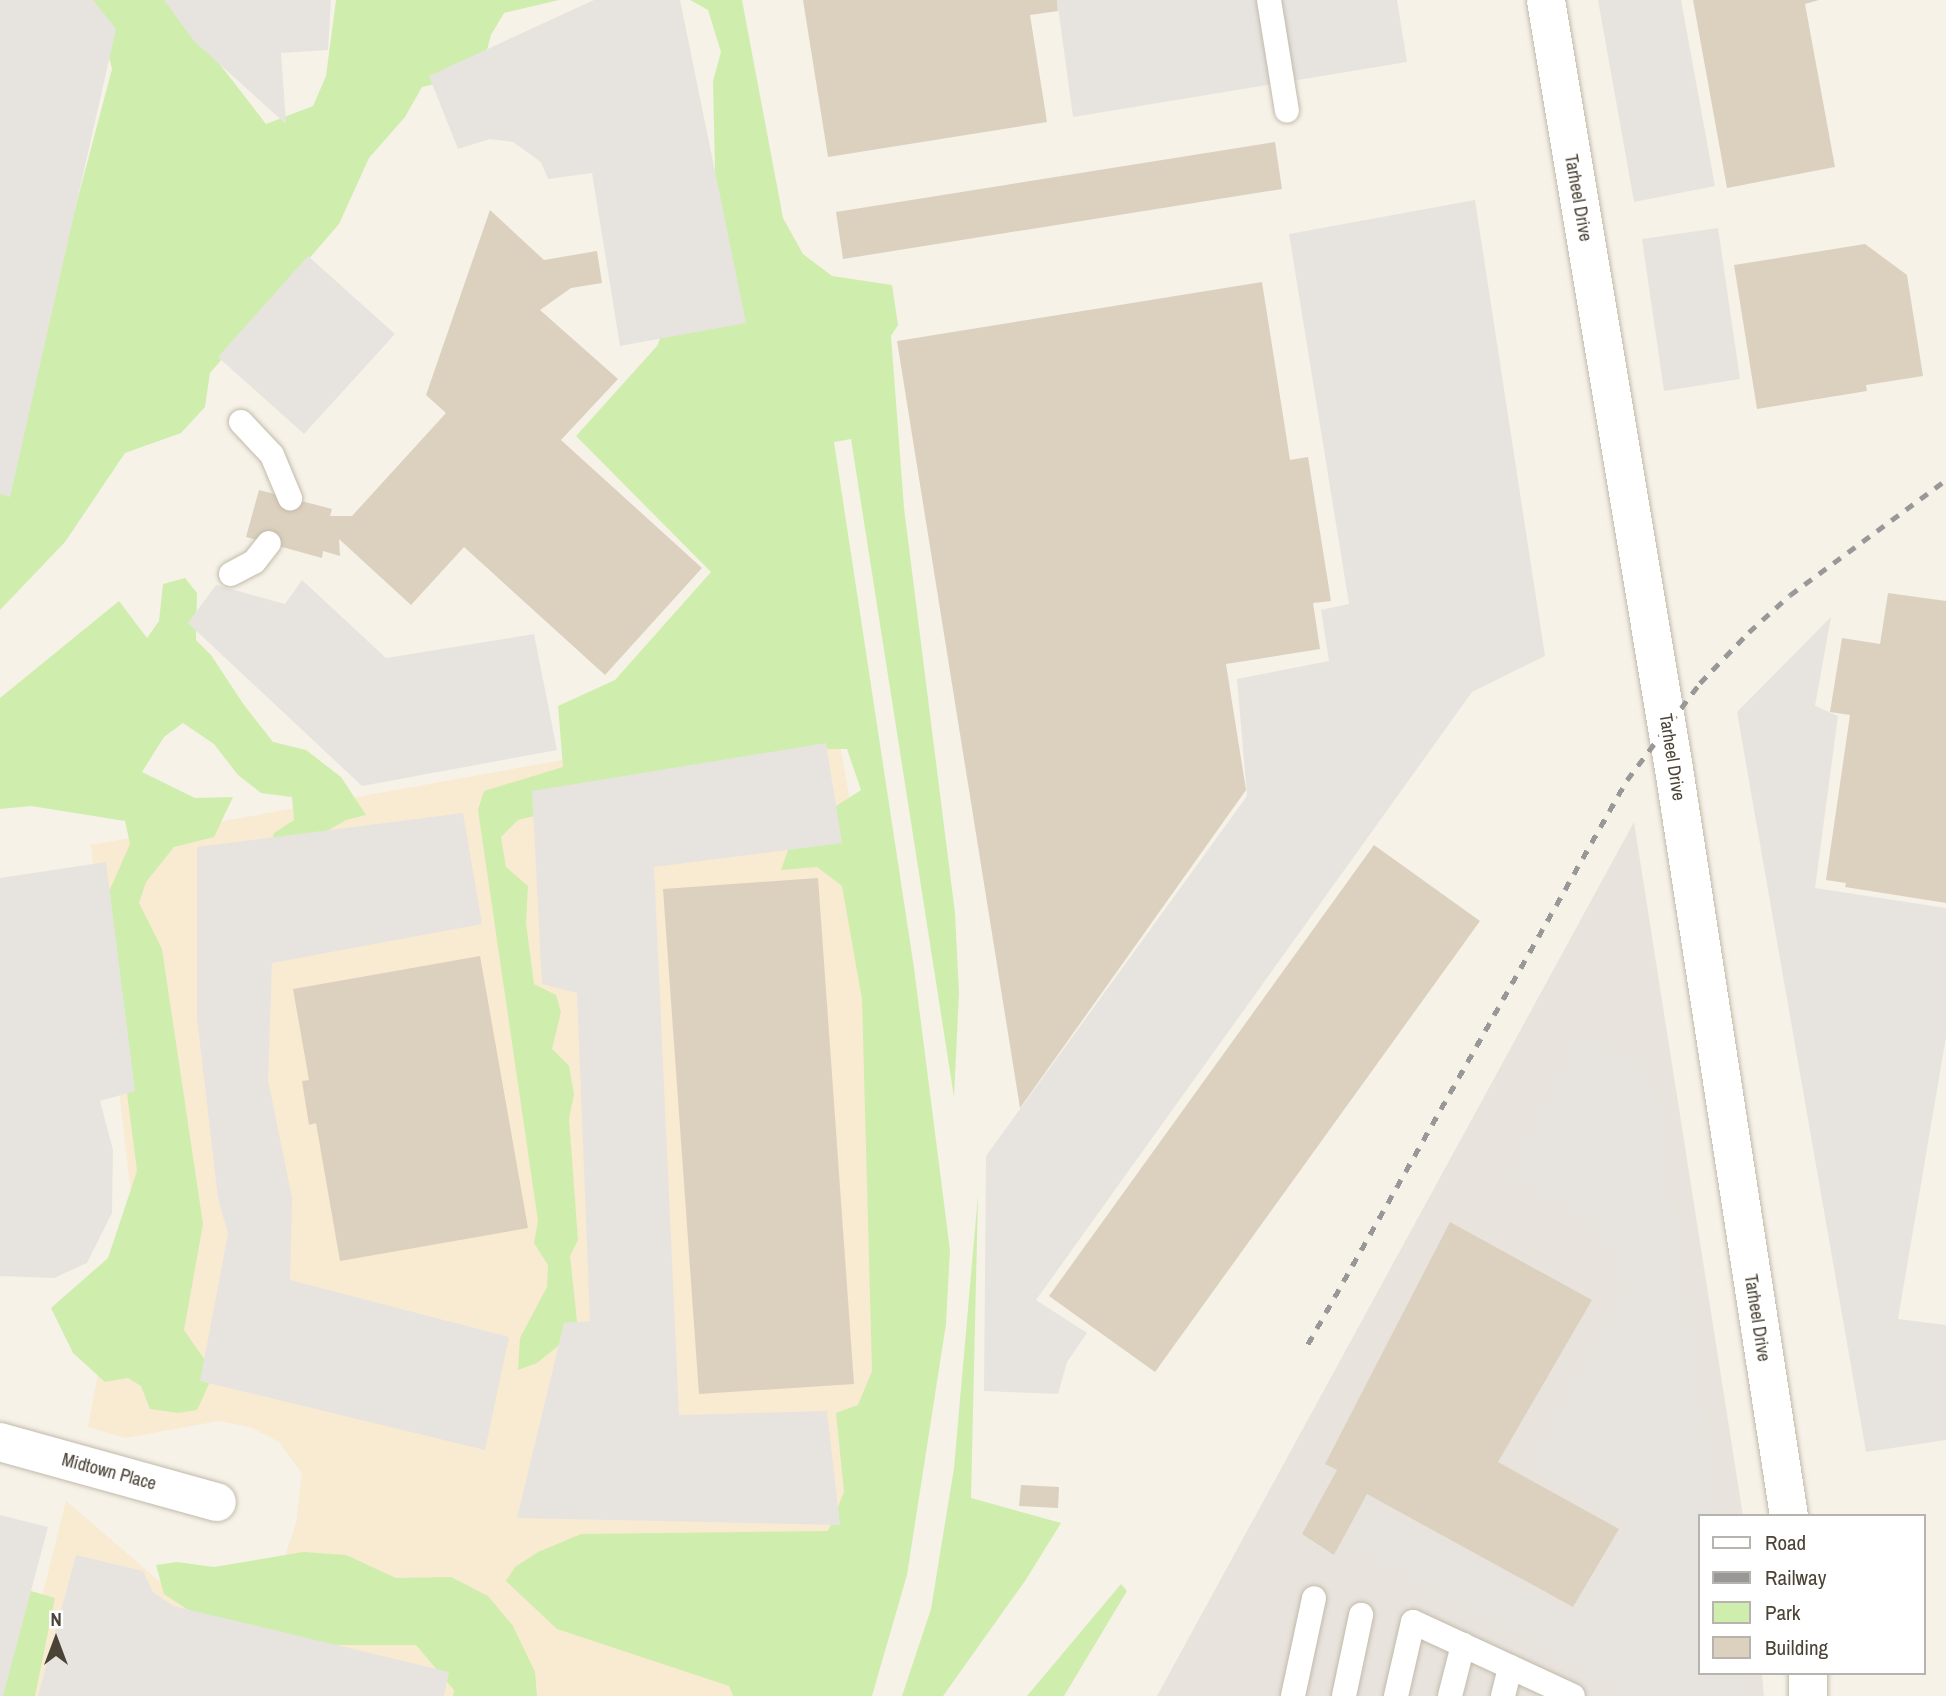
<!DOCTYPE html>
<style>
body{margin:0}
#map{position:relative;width:1946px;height:1696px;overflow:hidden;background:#f6f2e8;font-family:"Archivo Narrow",sans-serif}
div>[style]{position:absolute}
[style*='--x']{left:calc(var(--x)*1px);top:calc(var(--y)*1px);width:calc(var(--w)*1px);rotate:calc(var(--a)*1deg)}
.commercial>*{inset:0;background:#f9ead2}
.industrial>*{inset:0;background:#e8e3dd}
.green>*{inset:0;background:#cfeead}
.parking>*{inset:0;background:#e7e4e0}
.building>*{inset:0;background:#dcd1bf}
.roads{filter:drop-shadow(0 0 2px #c2baaa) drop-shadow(0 0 2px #c2baaa)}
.lane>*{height:24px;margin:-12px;padding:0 12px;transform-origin:12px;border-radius:12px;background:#fff}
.street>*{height:38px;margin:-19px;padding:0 19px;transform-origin:19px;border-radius:19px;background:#fff}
.rail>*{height:5px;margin-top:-2.5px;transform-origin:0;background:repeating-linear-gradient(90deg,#989898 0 9px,transparent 0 18px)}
span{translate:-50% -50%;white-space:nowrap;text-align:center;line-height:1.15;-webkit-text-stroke:7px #fff;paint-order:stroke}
.street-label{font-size:18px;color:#4a4336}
.legend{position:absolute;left:1698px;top:1514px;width:228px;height:161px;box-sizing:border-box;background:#fff;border:2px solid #b7b4af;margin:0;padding:9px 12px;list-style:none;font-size:21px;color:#4a4336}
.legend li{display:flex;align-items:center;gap:14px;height:35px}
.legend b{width:35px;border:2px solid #b7b4af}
.north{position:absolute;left:21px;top:1605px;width:70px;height:70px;-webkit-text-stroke:5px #fff;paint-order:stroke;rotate:0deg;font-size:19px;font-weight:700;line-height:28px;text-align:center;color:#4a4336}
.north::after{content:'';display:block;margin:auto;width:24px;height:32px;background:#4a4336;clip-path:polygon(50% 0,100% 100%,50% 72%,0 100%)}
</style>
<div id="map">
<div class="commercial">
<i style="clip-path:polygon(834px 711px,921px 1201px,840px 1696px,17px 1696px,66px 1501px,158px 1580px,200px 1600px,282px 1565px,296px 1523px,302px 1473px,279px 1442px,250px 1427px,219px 1421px,125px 1438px,88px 1427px,131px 1195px,91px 845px)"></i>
</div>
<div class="industrial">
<i style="clip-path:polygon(1634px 822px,1743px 1516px,1699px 1516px,1699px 1673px,1762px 1673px,1764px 1696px,1157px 1696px)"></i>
</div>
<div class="green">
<i style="clip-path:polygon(85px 0,170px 0,266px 124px,313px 106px,326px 76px,336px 0,559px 0,504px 13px,491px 35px,484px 61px,455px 79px,422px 87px,405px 117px,369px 158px,339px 224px,210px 373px,205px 407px,181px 433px,125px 453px,65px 542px,0 610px,0 462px,16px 432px,112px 69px,100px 21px)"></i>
<i style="clip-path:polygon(690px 0,742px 0,783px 218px,803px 254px,832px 276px,892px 285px,898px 325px,891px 336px,904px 508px,955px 913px,959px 993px,954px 1097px,851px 439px,834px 442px,914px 968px,950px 1250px,946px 1324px,907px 1575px,872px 1696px,733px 1696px,729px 1686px,557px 1629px,506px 1581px,515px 1567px,538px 1552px,581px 1534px,828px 1531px,844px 1492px,836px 1413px,858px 1405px,872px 1371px,862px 999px,842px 886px,817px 867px,781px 870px,794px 833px,861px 790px,847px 749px,806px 749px,518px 820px,501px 837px,506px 867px,528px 886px,526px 923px,534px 984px,556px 995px,561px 1012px,552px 1049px,569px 1066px,574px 1094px,569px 1119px,578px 1240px,570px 1256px,578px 1330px,537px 1363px,518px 1370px,520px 1338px,547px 1287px,548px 1265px,534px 1243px,538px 1221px,478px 810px,484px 791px,563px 767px,558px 706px,615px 680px,711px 572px,576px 436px,657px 346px,668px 319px,718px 304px,713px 81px,721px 52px,708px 10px)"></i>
<i style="clip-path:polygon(185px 578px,197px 593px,196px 640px,211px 655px,244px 705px,273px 742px,306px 750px,341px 777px,366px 815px,346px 820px,300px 847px,268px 852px,274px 833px,294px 820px,292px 797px,261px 793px,238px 775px,214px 744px,183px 723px,164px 737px,142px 772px,195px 798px,233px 797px,214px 837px,174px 847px,146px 882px,139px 903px,162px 949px,203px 1224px,184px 1330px,214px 1373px,197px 1410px,178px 1413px,150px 1409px,141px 1386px,128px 1378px,105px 1382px,73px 1353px,51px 1308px,108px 1258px,137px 1171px,103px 905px,130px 844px,125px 821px,31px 806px,0 809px,0 698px,119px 601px,147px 638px,159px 621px,163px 584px)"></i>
<i style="clip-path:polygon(978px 1195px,971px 1498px,1061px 1523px,1025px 1581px,943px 1696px,902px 1696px,931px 1609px,954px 1468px)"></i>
<i style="clip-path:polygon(303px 1552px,346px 1555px,396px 1578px,451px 1577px,488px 1596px,513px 1626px,535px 1672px,537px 1696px,453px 1696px,454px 1690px,416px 1645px,319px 1645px,202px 1619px,164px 1594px,156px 1565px,177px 1562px,214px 1567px)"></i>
<i style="clip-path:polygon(1121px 1584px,1127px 1591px,1064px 1696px,1027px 1696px)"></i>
<i style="clip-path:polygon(21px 1588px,55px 1598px,35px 1696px,0 1696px)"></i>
</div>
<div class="parking">
<i style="clip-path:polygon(0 0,93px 0,116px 29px,10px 497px,0 494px)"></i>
<i style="clip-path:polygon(164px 0,331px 0,328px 50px,281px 53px,286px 124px,194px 41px)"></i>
<i style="clip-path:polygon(594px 0,680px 0,746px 323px,620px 346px,592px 173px,548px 179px,541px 162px,513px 142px,490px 139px,458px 149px,429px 76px)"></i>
<i style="clip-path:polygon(1057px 0,1397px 0,1407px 62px,1073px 117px)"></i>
<i style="clip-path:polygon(1598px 0,1681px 0,1715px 186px,1634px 202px)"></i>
<i style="clip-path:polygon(1475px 200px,1545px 656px,1472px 692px,1036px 1300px,1087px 1333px,1067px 1362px,1058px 1394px,984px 1391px,986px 1156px,1247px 796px,1237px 679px,1329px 661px,1321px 610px,1349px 604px,1289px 234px)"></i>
<i style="clip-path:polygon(1718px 228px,1740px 379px,1664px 391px,1642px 239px)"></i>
<i style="clip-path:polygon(308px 256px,395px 334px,304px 434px,218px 357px)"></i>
<i style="clip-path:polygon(302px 580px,386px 658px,534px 634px,557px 750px,362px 786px,188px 623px,216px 585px,285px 604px)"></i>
<i style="clip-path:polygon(1831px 617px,1815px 706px,1838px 716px,1815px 888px,1946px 908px,1946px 1037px,1898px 1319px,1946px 1325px,1946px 1440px,1866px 1452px,1737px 712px)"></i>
<i style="clip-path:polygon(826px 743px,842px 843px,654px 867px,679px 1415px,827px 1411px,840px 1525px,517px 1518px,564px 1323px,590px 1321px,577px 993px,542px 984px,532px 791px)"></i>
<i style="clip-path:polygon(463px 813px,482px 924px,272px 963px,268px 1080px,292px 1198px,290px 1280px,509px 1337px,485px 1450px,200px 1381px,228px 1234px,218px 1198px,197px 1018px,197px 847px)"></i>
<i style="clip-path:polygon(106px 862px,135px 1091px,100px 1101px,113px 1150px,112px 1213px,87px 1263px,54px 1278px,0 1276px,0 878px)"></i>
<i style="clip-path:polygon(1581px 1030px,1652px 1073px,1718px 1516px,1699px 1516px,1699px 1673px,1740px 1673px,1742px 1696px,1629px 1696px,1349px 1546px,1370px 1504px,1575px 1614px,1631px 1527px,1527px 1466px,1628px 1285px,1587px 1217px,1508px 1178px)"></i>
<i style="clip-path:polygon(0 1515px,48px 1527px,3px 1696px,0 1696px)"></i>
<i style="clip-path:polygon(76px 1555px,143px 1571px,153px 1592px,173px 1606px,449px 1672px,444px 1696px,38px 1696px)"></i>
</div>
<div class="building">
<i style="clip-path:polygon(803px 0,1057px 0,1058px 11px,1030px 15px,1047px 122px,828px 157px)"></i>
<i style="clip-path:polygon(1693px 0,1819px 0,1805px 4px,1835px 167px,1727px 188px)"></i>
<i style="clip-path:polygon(1275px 142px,1282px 189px,843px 259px,836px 212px)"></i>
<i style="clip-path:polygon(490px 210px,544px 260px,597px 251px,602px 283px,571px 288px,540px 310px,618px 379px,561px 440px,702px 568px,605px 675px,464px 547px,411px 605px,339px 539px,340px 556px,323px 551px,322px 558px,246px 537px,259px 490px,332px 509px,330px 516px,352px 516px,446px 413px,426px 395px)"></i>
<i style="clip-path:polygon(1865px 244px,1907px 275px,1923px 376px,1866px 385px,1867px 391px,1757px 409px,1734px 265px)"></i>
<i style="clip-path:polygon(1262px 282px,1290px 460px,1308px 457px,1331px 601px,1313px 603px,1320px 649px,1226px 664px,1246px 790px,1020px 1108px,897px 341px)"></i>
<i style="clip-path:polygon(1888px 593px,1946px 601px,1946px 903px,1845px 887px,1846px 883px,1826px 880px,1850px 715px,1830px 712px,1842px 638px,1880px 644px)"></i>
<i style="clip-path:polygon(1374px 845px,1480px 921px,1155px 1372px,1049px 1296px)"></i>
<i style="clip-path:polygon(818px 878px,854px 1384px,699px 1394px,663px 889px)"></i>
<i style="clip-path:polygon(480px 956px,528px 1228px,340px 1261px,316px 1123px,309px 1125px,302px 1081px,309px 1080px,293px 989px)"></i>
<i style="clip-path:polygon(1450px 1222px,1592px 1300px,1498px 1462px,1619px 1529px,1573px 1607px,1367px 1494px,1334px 1555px,1302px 1534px,1337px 1470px,1325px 1464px)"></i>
<i style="clip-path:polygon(1021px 1485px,1059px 1487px,1058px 1508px,1019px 1506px)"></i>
</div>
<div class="roads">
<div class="lane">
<i style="--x:1269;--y:0;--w:112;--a:80.8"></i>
<i style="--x:241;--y:422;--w:45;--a:46.8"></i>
<i style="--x:272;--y:455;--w:47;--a:67.3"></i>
<i style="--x:231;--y:574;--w:26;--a:-28"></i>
<i style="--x:254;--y:562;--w:24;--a:-52"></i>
<i style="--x:1293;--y:1696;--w:100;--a:-77.9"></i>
<i style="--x:1344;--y:1696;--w:83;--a:-78.1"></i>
<i style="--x:1396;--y:1696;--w:76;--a:-77.1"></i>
<i style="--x:1413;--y:1622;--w:176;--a:24.8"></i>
<i style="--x:1450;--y:1696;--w:53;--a:-75.7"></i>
<i style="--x:1503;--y:1696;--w:30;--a:-76"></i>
</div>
<div class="street">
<i style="--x:1546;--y:0;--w:780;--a:80.55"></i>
<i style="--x:1674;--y:769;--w:756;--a:81.25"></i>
<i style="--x:0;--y:1442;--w:225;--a:15.5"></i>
<i style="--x:1808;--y:1673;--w:23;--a:90"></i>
</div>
</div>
<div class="rail">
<i style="--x:1308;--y:1344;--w:648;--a:-60.51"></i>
<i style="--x:1627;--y:780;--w:121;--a:-53"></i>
<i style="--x:1700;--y:683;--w:71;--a:-46.1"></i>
<i style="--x:1749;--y:632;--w:55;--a:-42.1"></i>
<i style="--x:1790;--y:595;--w:194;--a:-36.4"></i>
</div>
<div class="street-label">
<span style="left:1578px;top:198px;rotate:80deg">Tarheel Drive</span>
<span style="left:1672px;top:757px;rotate:81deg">Tarheel Drive</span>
<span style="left:1757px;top:1318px;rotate:81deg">Tarheel Drive</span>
<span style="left:109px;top:1472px;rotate:15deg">Midtown Place</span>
</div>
<ul class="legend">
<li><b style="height:9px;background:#fff"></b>Road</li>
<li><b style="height:9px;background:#989898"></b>Railway</li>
<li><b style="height:19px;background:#cfeead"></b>Park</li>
<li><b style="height:19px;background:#dcd1bf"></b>Building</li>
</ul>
<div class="north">N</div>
</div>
